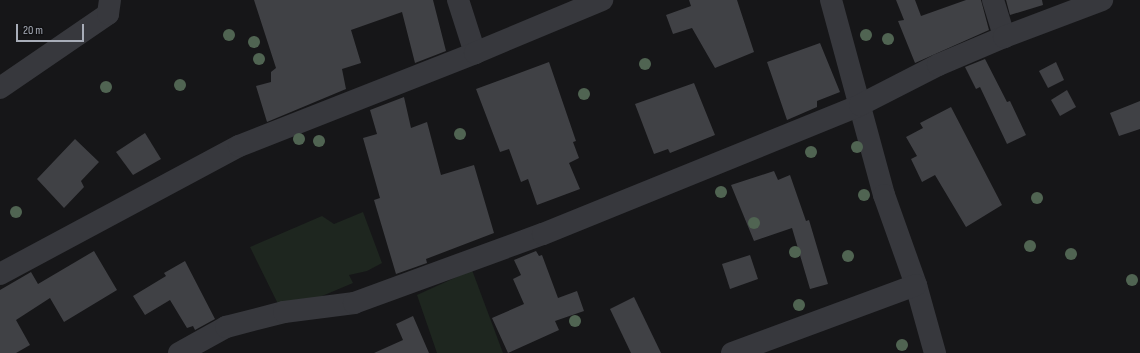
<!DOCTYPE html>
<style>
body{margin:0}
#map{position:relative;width:1140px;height:353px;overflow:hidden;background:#161618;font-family:"Sofia Sans Condensed",sans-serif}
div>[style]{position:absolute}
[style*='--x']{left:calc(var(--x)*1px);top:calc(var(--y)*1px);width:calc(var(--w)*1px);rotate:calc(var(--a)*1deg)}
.green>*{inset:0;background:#1e261f}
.building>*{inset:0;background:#404145}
.minor>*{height:22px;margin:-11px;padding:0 11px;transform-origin:11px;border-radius:11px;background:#37383d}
.trees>*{width:12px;height:12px;margin:-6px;border-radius:50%;background:#506452}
span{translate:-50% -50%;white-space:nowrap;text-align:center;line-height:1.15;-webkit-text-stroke:4px #111113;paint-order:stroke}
.scale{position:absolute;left:16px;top:24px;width:68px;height:18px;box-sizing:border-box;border:2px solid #a8adb8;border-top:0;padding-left:5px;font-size:12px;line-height:14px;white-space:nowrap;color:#a8adb8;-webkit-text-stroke:3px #111113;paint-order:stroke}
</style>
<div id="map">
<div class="green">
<i style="clip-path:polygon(363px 212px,382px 263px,367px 271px,349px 275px,353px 283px,303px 304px,279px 306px,250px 247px,322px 216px,334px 224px)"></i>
<i style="clip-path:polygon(472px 270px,503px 353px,437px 353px,417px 295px)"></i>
</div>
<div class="building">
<i style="clip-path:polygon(254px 0,433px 0,446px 51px,415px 63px,402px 12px,351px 30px,361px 63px,342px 69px,346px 89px,267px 122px,256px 86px,271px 82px,271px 72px,276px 68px)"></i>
<i style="clip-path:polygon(689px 0,737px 0,754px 52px,715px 68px,692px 28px,673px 34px,666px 15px,691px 6px)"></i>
<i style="clip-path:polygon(896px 0,915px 0,921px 16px,966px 0,981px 0,989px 30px,915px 63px,898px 21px,904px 20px)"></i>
<i style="clip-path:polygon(1006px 0,1042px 0,1043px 5px,1010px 15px)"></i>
<i style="clip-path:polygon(820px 43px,840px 92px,817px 101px,817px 107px,787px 120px,767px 62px)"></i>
<i style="clip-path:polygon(985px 59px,1007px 102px,1010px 101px,1026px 135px,1007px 144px,980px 87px,976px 89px,965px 67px)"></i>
<i style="clip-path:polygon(549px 62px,576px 141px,573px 142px,579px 158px,569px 163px,580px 189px,537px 205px,528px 179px,521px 182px,509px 149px,500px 152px,476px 89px)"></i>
<i style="clip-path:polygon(1056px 62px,1064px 80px,1048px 88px,1039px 71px)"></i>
<i style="clip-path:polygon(694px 83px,715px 135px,670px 153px,668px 149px,654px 154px,635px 104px)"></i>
<i style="clip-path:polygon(1067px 90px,1076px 107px,1060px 116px,1051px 100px)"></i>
<i style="clip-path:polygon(404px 97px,411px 128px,427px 122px,441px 175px,474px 165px,494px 233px,426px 259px,427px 263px,396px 274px,374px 200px,380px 198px,363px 138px,377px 134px,370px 110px)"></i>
<i style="clip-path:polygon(1140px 101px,1140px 129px,1119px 136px,1110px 113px)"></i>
<i style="clip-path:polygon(951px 107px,1002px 205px,966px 227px,935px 175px,922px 182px,911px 159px,917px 156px,906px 137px,923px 128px,920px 123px)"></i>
<i style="clip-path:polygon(145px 133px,161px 159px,133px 175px,116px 152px)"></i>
<i style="clip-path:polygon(75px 139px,99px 162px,81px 181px,84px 187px,64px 208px,37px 179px)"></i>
<i style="clip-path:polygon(774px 171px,778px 180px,790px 175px,806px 221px,809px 220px,828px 284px,810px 289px,792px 228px,754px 241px,731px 185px)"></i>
<i style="clip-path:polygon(94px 251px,117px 290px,64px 322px,50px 298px,16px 320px,30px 345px,16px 353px,0 353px,0 290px,31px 272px,38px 284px)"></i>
<i style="clip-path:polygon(536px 251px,539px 256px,542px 255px,558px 298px,577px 291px,584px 311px,555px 321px,559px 330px,508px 353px,492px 318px,524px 304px,513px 279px,521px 275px,514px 260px)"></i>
<i style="clip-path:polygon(750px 255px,758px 279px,730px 289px,722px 264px)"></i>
<i style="clip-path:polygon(185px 261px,215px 319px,195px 330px,193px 326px,187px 328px,170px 300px,145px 315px,133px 296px,166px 276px,164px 273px)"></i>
<i style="clip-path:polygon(634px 297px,661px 353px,631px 353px,610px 309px)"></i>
<i style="clip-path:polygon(413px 316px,429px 353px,374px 353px,403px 340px,396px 324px)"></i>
</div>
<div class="minor">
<i style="--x:458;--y:0;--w:56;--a:72.2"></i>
<i style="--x:831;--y:0;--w:202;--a:74.8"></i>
<i style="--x:884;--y:195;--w:96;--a:70.4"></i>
<i style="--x:916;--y:285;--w:71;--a:74.4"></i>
<i style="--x:993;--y:0;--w:39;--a:73"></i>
<i style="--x:0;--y:88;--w:131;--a:-34.4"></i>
<i style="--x:108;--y:14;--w:14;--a:-82"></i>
<i style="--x:0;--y:274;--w:271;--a:-28.2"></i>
<i style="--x:239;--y:146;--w:254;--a:-21.5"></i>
<i style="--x:475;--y:53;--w:138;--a:-22.7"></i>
<i style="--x:179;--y:353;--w:54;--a:-29"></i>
<i style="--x:226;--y:327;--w:60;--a:-14.5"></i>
<i style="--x:284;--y:312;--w:71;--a:-7.3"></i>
<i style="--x:354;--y:303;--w:201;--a:-20.1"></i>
<i style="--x:543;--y:234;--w:342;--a:-22.1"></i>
<i style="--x:860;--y:105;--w:88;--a:-27.1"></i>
<i style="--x:938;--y:65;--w:72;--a:-23"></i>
<i style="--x:1004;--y:37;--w:105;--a:-20.7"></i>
<i style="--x:732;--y:353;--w:196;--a:-20.3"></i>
</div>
<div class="trees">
<i style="left:229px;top:35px"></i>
<i style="left:866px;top:35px"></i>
<i style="left:888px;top:39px"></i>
<i style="left:254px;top:42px"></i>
<i style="left:259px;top:59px"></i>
<i style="left:645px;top:64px"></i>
<i style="left:180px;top:85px"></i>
<i style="left:106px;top:87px"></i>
<i style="left:584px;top:94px"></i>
<i style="left:460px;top:134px"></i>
<i style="left:299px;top:139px"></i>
<i style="left:319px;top:141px"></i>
<i style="left:857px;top:147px"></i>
<i style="left:811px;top:152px"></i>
<i style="left:721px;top:192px"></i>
<i style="left:864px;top:195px"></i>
<i style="left:1037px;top:198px"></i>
<i style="left:16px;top:212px"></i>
<i style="left:754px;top:223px"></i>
<i style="left:1030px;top:246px"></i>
<i style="left:795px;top:252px"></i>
<i style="left:1071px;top:254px"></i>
<i style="left:848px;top:256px"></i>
<i style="left:1132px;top:280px"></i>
<i style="left:799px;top:305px"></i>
<i style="left:575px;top:321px"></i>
<i style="left:902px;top:345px"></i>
</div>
<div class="scale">20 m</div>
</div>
